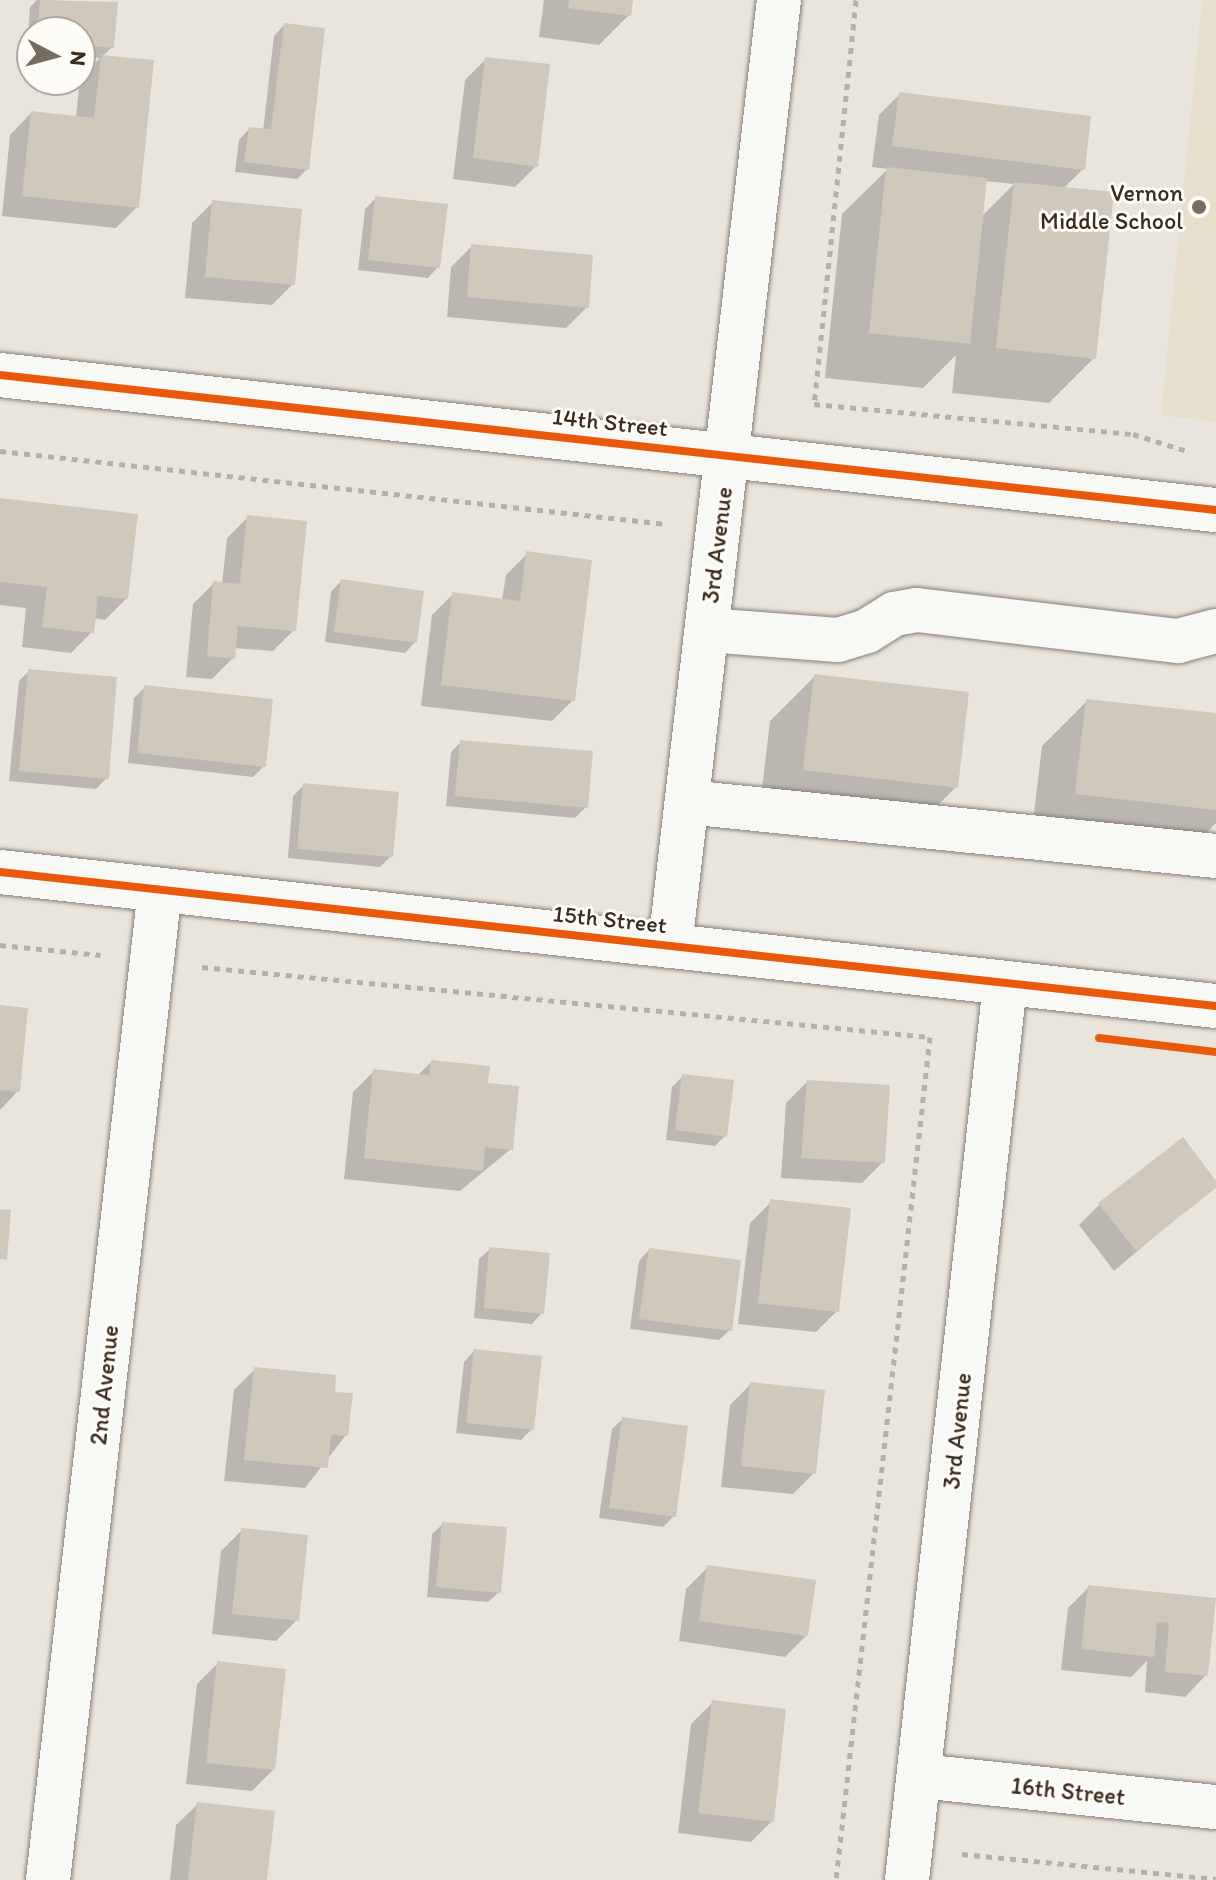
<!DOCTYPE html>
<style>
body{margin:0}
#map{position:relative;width:1216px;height:1880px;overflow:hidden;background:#eae5dc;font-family:Itim,sans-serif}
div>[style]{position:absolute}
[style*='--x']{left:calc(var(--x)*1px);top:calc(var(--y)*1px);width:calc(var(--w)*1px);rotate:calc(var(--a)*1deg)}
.built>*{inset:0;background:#e8decc}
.shadow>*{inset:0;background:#0003}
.building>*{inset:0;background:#d0c8bb}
.path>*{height:5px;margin-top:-2.5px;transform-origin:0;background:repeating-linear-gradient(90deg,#b4b1ad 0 6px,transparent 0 12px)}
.roads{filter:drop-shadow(0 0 2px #857f78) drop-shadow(0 0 2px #857f78)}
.minor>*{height:44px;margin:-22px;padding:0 22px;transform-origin:22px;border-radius:22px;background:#f8f8f5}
.cycleway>*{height:8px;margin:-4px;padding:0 4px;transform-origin:4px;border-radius:4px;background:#e8590c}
.dots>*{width:22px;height:22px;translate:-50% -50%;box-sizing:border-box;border:4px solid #fdfcf7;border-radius:50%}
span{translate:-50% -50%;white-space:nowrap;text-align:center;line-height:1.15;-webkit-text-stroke:6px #fdfcf7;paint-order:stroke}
.poi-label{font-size:24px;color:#3b2a1e}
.right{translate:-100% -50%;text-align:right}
.street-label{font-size:24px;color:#3b2a1e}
.north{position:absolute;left:16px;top:16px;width:80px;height:80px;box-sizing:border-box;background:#fdfcf7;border:2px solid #afa8a0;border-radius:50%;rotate:96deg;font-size:22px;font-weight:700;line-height:32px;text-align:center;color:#3b2a1e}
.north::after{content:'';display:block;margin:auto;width:28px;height:36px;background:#786b60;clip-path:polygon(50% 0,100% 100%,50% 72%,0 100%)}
</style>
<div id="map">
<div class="built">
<i style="clip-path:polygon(1202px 0,1216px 0,1216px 422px,1161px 415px)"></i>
</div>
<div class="shadow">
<i style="clip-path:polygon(37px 0,116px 3px,112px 47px,102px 57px,137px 207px,116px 228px,2px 216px,10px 135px,31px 113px,76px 118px,80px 78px,100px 58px,80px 56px,80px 32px,32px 32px,32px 52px,27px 51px,30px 7px)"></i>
<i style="clip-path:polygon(544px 0,631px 0,629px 15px,599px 45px,539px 37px)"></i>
<i style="clip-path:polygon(284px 25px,307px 169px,297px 179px,235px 172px,239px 140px,249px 129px,263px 131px,274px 36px)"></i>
<i style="clip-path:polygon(486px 59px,536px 166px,515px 187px,453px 179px,465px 80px)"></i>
<i style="clip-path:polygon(evenodd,900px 94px,1083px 169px,1063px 189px,1094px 358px,1049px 403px,952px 393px,956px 355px,923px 388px,825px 378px,842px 214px,888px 169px,872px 167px,879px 115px,900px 94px,985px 181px,1014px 184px,981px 217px,985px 181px)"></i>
<i style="clip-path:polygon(376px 198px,438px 267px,428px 278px,358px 270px,365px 209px)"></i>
<i style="clip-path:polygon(213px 202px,293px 284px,272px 305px,185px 298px,192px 223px)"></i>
<i style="clip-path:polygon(472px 246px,587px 307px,566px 328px,447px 317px,451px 267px)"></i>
<i style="clip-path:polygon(0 500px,127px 598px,105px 620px,94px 618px,92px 632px,71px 653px,22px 647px,26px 608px,0 605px)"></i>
<i style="clip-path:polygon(248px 517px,294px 630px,273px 651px,234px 648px,233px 658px,212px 679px,186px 677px,193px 604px,214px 583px,222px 584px,227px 538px)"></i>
<i style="clip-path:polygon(527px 554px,573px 700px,552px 721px,421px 706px,432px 615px,453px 594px,502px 600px,506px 575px)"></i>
<i style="clip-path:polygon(341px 581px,415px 642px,405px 653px,325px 642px,331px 592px)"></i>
<i style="clip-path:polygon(29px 671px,107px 778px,96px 789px,9px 781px,19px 681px)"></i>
<i style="clip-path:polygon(815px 676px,956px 787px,911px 832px,759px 814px,770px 721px)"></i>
<i style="clip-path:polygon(145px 687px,264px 766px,253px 777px,128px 763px,134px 698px)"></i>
<i style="clip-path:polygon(1087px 701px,1216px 715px,1216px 823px,1183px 856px,1031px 839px,1042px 746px)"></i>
<i style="clip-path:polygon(461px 742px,586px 807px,575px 818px,446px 806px,451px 752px)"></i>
<i style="clip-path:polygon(304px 785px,391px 856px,380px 867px,288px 858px,293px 796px)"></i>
<i style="clip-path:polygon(0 1007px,18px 1091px,0 1110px)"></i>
<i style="clip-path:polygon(431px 1062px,486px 1085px,511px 1149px,460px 1191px,344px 1179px,353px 1092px,374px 1071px,418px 1075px)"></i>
<i style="clip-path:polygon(683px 1076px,725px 1136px,715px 1146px,666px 1140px,672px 1087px)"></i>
<i style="clip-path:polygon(807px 1082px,883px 1162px,862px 1183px,781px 1178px,786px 1103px)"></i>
<i style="clip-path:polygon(1216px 1184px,1114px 1271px,1079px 1225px,1100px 1204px)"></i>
<i style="clip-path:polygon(771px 1202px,837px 1311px,816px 1332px,738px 1324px,750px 1223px)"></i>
<i style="clip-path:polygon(490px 1249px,542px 1313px,532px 1324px,474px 1318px,479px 1259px)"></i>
<i style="clip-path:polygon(649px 1250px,730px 1330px,719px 1340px,630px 1329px,639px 1261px)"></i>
<i style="clip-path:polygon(474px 1351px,532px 1429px,521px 1440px,456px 1433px,464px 1362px)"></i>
<i style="clip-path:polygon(255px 1369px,332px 1393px,346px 1435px,305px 1488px,224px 1481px,234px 1390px)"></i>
<i style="clip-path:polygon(751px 1384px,814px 1473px,793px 1494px,721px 1487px,730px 1405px)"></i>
<i style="clip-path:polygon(623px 1419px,674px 1516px,663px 1527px,599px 1518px,612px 1429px)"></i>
<i style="clip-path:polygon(443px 1524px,499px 1592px,488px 1602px,427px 1597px,432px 1534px)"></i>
<i style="clip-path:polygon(242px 1530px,297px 1620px,276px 1641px,212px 1634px,221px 1551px)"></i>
<i style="clip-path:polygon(708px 1567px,806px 1636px,785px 1657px,679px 1641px,686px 1589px)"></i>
<i style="clip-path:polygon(1089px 1587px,1214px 1600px,1206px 1675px,1185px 1697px,1145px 1692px,1147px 1661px,1131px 1677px,1061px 1670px,1068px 1608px)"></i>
<i style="clip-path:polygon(218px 1663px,273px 1770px,252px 1791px,186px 1784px,197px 1684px)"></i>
<i style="clip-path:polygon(713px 1702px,772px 1821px,751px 1842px,678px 1833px,691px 1724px)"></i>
<i style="clip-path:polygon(198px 1804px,265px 1880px,170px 1880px,176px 1825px)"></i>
</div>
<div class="building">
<i style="clip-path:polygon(40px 0,118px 2px,114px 48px,80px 45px,80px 32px,37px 32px)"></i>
<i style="clip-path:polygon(569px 0,633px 0,631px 16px,568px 8px)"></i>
<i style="clip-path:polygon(284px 23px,325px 28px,309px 170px,244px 162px,249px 127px,271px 129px)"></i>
<i style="clip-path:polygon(101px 55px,154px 60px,139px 208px,22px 196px,31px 111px,94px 118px)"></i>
<i style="clip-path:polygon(485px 57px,550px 64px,538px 167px,473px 158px)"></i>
<i style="clip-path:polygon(899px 92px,1091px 116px,1085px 170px,892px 146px)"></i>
<i style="clip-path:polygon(886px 167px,987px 178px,970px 344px,869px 333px)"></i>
<i style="clip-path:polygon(1014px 182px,1114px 192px,1096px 359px,996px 348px)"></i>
<i style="clip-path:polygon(375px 196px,448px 204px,440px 268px,368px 260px)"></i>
<i style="clip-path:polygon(212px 200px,302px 209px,295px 285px,205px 277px)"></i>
<i style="clip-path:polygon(471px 244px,593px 255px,589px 308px,467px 297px)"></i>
<i style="clip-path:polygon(0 498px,138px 514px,128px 599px,98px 596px,94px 633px,42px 627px,47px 587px,0 582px)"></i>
<i style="clip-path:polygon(247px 515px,307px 521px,296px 631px,238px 626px,235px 659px,207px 656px,213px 581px,240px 584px)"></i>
<i style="clip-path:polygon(526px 551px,592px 560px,575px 701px,441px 685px,452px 592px,520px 601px)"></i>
<i style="clip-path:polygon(341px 579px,424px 591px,417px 643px,334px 632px)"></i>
<i style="clip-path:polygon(28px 669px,117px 677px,109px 779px,19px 771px)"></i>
<i style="clip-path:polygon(814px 674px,969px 692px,958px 788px,803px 770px)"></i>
<i style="clip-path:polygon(144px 685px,273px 699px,266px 767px,137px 753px)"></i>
<i style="clip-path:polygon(1086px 699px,1216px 713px,1216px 810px,1075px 794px)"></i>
<i style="clip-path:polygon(460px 740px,593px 751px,588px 808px,455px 796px)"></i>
<i style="clip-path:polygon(303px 783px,399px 792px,393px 857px,297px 849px)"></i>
<i style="clip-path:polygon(0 1005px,28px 1008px,20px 1092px,0 1090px)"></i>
<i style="clip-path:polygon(431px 1060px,490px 1066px,488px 1083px,519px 1086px,513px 1150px,485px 1147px,483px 1171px,364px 1158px,373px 1069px,429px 1075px)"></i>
<i style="clip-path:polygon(682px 1074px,734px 1080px,727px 1137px,675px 1130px)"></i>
<i style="clip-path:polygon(807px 1080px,890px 1085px,885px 1163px,801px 1158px)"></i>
<i style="clip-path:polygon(1183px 1137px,1216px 1181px,1216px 1188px,1136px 1251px,1098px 1203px)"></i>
<i style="clip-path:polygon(770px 1199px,851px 1208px,839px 1312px,758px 1303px)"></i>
<i style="clip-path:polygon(0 1209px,11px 1210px,7px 1260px,0 1259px)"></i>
<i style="clip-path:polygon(489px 1247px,550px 1253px,544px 1314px,484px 1308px)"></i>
<i style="clip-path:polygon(649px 1248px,741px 1260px,732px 1331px,639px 1319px)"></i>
<i style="clip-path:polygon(474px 1349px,542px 1356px,534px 1430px,466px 1423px)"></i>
<i style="clip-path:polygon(254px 1367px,336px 1375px,335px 1392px,353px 1393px,348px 1436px,331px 1435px,328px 1468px,244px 1460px)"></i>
<i style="clip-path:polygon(750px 1382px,825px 1390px,816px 1474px,741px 1466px)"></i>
<i style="clip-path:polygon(622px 1417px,688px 1426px,676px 1517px,609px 1508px)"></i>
<i style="clip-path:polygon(442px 1522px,507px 1527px,501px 1593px,436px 1587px)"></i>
<i style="clip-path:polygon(241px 1528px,308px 1535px,299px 1621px,232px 1614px)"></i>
<i style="clip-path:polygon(707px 1565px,816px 1580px,808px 1636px,699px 1621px)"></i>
<i style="clip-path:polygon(1088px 1585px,1216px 1598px,1208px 1676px,1165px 1672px,1169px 1623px,1157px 1622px,1154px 1657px,1081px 1649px)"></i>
<i style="clip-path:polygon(217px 1661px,286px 1669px,275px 1770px,206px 1763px)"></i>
<i style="clip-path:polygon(712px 1700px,786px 1709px,774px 1822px,698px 1813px)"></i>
<i style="clip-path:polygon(197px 1802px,275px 1811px,267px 1880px,188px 1880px)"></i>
</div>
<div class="path">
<i style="--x:856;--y:0;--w:406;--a:95.9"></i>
<i style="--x:814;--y:404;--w:320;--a:5.4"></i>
<i style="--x:1133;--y:434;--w:57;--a:17.5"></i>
<i style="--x:0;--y:451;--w:671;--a:6.25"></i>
<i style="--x:0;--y:945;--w:101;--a:5.7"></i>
<i style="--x:202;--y:967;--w:731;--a:5.49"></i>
<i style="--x:930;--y:1037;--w:848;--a:96.36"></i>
<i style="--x:962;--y:1854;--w:255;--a:5.6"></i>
</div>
<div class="roads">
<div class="minor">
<i style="--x:0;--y:375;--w:1223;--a:6.34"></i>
<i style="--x:707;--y:630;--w:131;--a:4.4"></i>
<i style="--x:838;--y:640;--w:30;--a:-17"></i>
<i style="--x:867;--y:631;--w:32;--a:-32"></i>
<i style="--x:894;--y:614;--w:23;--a:-10"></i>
<i style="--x:917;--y:610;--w:263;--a:6.8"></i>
<i style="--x:1178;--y:641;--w:39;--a:-15"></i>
<i style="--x:687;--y:802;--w:532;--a:5.83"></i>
<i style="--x:0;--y:872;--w:1223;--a:6.29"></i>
<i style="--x:670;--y:946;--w:952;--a:-83.43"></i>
<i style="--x:920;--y:1776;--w:298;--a:6"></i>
<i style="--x:48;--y:1880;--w:996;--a:-83.55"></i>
<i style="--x:907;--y:1880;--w:902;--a:-83.76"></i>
</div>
</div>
<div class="cycleway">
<i style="--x:0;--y:375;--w:1223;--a:6.34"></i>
<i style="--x:0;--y:872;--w:1223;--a:6.29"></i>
<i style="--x:1099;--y:1038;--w:118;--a:6.8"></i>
</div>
<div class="dots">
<i style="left:1199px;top:207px;background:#786b60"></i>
</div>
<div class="poi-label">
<span class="right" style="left:1183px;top:207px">Vernon<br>Middle School</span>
</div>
<div class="street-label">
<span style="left:610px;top:422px;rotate:6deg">14th Street</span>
<span style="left:717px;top:545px;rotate:-83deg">3rd Avenue</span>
<span style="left:610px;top:919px;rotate:6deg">15th Street</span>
<span style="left:104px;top:1385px;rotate:-84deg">2nd Avenue</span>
<span style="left:957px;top:1431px;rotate:-84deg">3rd Avenue</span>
<span style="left:1068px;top:1791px;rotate:6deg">16th Street</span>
</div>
<div class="north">N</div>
</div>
